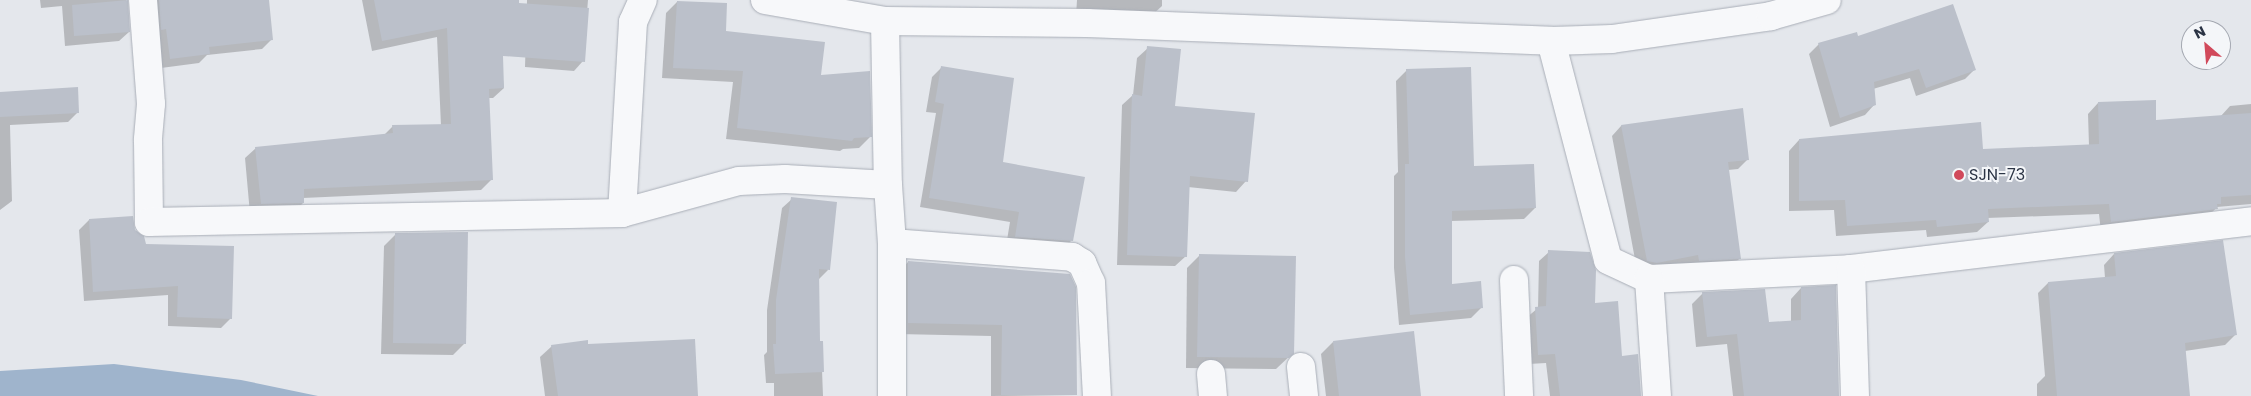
<!DOCTYPE html>
<style>
body{margin:0}
#map{position:relative;width:2251px;height:396px;overflow:hidden;background:#e4e7ec;font-family:Poppins,sans-serif}
div>[style]{position:absolute}
[style*='--x']{left:calc(var(--x)*1px);top:calc(var(--y)*1px);width:calc(var(--w)*1px);rotate:calc(var(--a)*1deg)}
.water>*{inset:0;background:#9fb4cc}
.shadow>*{inset:0;background:#0003}
.building>*{inset:0;background:#bbc0ca}
.roads{filter:drop-shadow(0 0 1px #a9aeb7) drop-shadow(0 0 1px #a9aeb7)}
.minor>*{height:28px;margin:-14px;padding:0 14px;transform-origin:14px;border-radius:14px;background:#f7f8fa}
.dots>*{width:14px;height:14px;translate:-50% -50%;box-sizing:border-box;border:2px solid #f4f6f9;border-radius:50%}
span{translate:-50% -50%;white-space:nowrap;text-align:center;line-height:1.15;-webkit-text-stroke:4px #f4f6f9;paint-order:stroke}
.poi-label{font-size:16px;color:#2b3445}
.left{translate:0 -50%;text-align:left}
.north{position:absolute;left:2181px;top:20px;width:50px;height:50px;box-sizing:border-box;background:#f4f6f9;border:1px solid #a4a8b1;border-radius:50%;rotate:333deg;font-size:14px;font-weight:700;line-height:20px;text-align:center;color:#2b3445}
.north::after{content:'';display:block;margin:auto;width:18px;height:22px;background:#d1495b;clip-path:polygon(50% 0,100% 100%,50% 72%,0 100%)}
</style>
<div id="map">
<div class="water">
<i style="clip-path:polygon(114px 364px,241px 380px,318px 396px,0 396px,0 371px)"></i>
</div>
<div class="shadow">
<i style="clip-path:polygon(40px 0,126px 0,129px 32px,119px 41px,65px 46px,62px 6px,41px 8px)"></i>
<i style="clip-path:polygon(145px 0,268px 0,272px 39px,262px 49px,207px 55px,199px 63px,161px 68px)"></i>
<i style="clip-path:polygon(362px 0,493px 0,504px 88px,493px 98px,488px 98px,492px 179px,481px 190px,303px 198px,303px 203px,293px 213px,250px 214px,245px 158px,256px 148px,384px 135px,393px 126px,441px 126px,437px 37px,372px 51px)"></i>
<i style="clip-path:polygon(527px 0,588px 0,583px 61px,574px 71px,525px 67px)"></i>
<i style="clip-path:polygon(1077px 0,1162px 0,1162px 6px,1149px 18px,1076px 16px)"></i>
<i style="clip-path:polygon(677px 2px,724px 32px,819px 77px,870px 137px,859px 148px,843px 149px,840px 151px,726px 139px,733px 82px,662px 78px,666px 13px)"></i>
<i style="clip-path:polygon(1858px 38px,1975px 69px,1965px 79px,1916px 96px,1910px 78px,1873px 89px,1874px 105px,1865px 115px,1830px 127px,1809px 54px,1819px 44px)"></i>
<i style="clip-path:polygon(1148px 48px,1173px 107px,1246px 181px,1236px 192px,1188px 187px,1186px 256px,1175px 266px,1117px 265px,1122px 105px,1133px 95px,1137px 58px)"></i>
<i style="clip-path:polygon(942px 67px,1001px 163px,1071px 241px,1062px 250px,1006px 246px,1010px 222px,920px 207px,936px 113px,926px 112px,932px 77px)"></i>
<i style="clip-path:polygon(1407px 70px,1472px 168px,1535px 208px,1524px 219px,1451px 221px,1451px 285px,1482px 307px,1471px 318px,1399px 325px,1394px 268px,1394px 176px,1398px 172px,1396px 81px)"></i>
<i style="clip-path:polygon(0 93px,78px 112px,68px 122px,10px 125px,12px 201px,0 210px)"></i>
<i style="clip-path:polygon(2098px 103px,2155px 122px,2220px 117px,2230px 106px,2251px 104px,2251px 204px,2217px 207px,2206px 219px,2101px 232px,2099px 214px,1987px 218px,1988px 222px,1977px 232px,1927px 237px,1926px 230px,1836px 236px,1834px 210px,1789px 211px,1789px 151px,1799px 140px,1982px 150px,2089px 146px,2088px 114px)"></i>
<i style="clip-path:polygon(1742px 110px,1748px 159px,1738px 169px,1728px 170px,1740px 258px,1730px 268px,1637px 270px,1612px 136px,1621px 126px)"></i>
<i style="clip-path:polygon(792px 199px,828px 270px,819px 279px,819px 343px,821px 343px,823px 396px,774px 396px,774px 383px,766px 383px,764px 355px,767px 352px,767px 310px,782px 208px)"></i>
<i style="clip-path:polygon(89px 220px,134px 230px,145px 245px,231px 318px,221px 328px,168px 326px,168px 295px,84px 301px,79px 230px)"></i>
<i style="clip-path:polygon(396px 234px,465px 343px,453px 355px,381px 354px,384px 246px)"></i>
<i style="clip-path:polygon(1549px 252px,1594px 304px,1640px 396px,1550px 396px,1546px 363px,1529px 364px,1526px 318px,1538px 308px,1539px 261px)"></i>
<i style="clip-path:polygon(2114px 254px,2235px 335px,2225px 345px,2185px 351px,2189px 396px,2037px 396px,2037px 384px,2045px 376px,2038px 293px,2048px 283px,2105px 278px,2104px 265px)"></i>
<i style="clip-path:polygon(1200px 255px,1293px 353px,1276px 369px,1186px 368px,1187px 268px)"></i>
<i style="clip-path:polygon(908px 262px,1069px 275px,1076px 395px,991px 396px,991px 336px,897px 334px,897px 274px)"></i>
<i style="clip-path:polygon(1801px 288px,1838px 396px,1733px 396px,1727px 344px,1696px 347px,1692px 304px,1703px 293px,1768px 324px,1791px 322px,1791px 299px)"></i>
<i style="clip-path:polygon(1333px 342px,1420px 396px,1326px 396px,1321px 354px)"></i>
<i style="clip-path:polygon(587px 345px,697px 396px,545px 396px,540px 357px,552px 346px)"></i>
</div>
<div class="building">
<i style="clip-path:polygon(128px 0,130px 32px,74px 36px,72px 5px)"></i>
<i style="clip-path:polygon(159px 0,269px 0,273px 40px,209px 47px,210px 54px,170px 59px,166px 29px,161px 30px)"></i>
<i style="clip-path:polygon(374px 0,519px 0,519px 3px,589px 8px,585px 62px,503px 56px,504px 88px,489px 89px,493px 180px,304px 189px,304px 203px,261px 204px,255px 147px,393px 133px,392px 125px,451px 124px,447px 28px,382px 41px)"></i>
<i style="clip-path:polygon(677px 1px,727px 3px,726px 31px,825px 42px,821px 75px,870px 71px,872px 137px,854px 138px,852px 141px,737px 128px,743px 71px,673px 68px)"></i>
<i style="clip-path:polygon(1953px 4px,1976px 70px,1926px 88px,1919px 69px,1874px 82px,1876px 105px,1840px 118px,1818px 43px,1857px 32px,1858px 36px)"></i>
<i style="clip-path:polygon(1147px 46px,1181px 49px,1175px 106px,1255px 113px,1248px 182px,1190px 176px,1187px 257px,1127px 255px,1132px 94px,1142px 96px)"></i>
<i style="clip-path:polygon(941px 66px,1014px 78px,1003px 162px,1085px 177px,1073px 241px,1015px 237px,1019px 212px,929px 198px,944px 104px,935px 102px)"></i>
<i style="clip-path:polygon(1471px 67px,1474px 166px,1534px 164px,1536px 208px,1452px 211px,1452px 284px,1481px 281px,1483px 308px,1410px 315px,1405px 257px,1405px 164px,1409px 164px,1406px 69px)"></i>
<i style="clip-path:polygon(78px 87px,79px 113px,0 117px,0 92px)"></i>
<i style="clip-path:polygon(2156px 100px,2156px 120px,2251px 113px,2251px 195px,2221px 197px,2221px 204px,2217px 204px,2218px 209px,2111px 222px,2109px 204px,1988px 209px,1989px 222px,1937px 227px,1936px 220px,1847px 226px,1845px 200px,1799px 201px,1799px 139px,1981px 122px,1983px 149px,2099px 144px,2098px 102px)"></i>
<i style="clip-path:polygon(1743px 108px,1749px 160px,1728px 162px,1741px 259px,1699px 261px,1698px 255px,1657px 263px,1647px 261px,1621px 125px)"></i>
<i style="clip-path:polygon(791px 197px,837px 202px,830px 270px,819px 269px,820px 341px,823px 341px,824px 372px,775px 374px,773px 344px,776px 344px,776px 300px)"></i>
<i style="clip-path:polygon(133px 216px,135px 230px,144px 236px,146px 244px,234px 246px,232px 319px,177px 317px,178px 286px,93px 292px,89px 219px)"></i>
<i style="clip-path:polygon(468px 232px,466px 344px,393px 343px,395px 233px)"></i>
<i style="clip-path:polygon(2223px 240px,2237px 335px,2185px 343px,2190px 396px,2057px 396px,2048px 282px,2116px 276px,2114px 253px)"></i>
<i style="clip-path:polygon(1548px 250px,1590px 252px,1596px 270px,1595px 303px,1618px 301px,1622px 356px,1638px 354px,1641px 396px,1560px 396px,1555px 354px,1538px 355px,1535px 307px,1546px 306px)"></i>
<i style="clip-path:polygon(1199px 254px,1296px 256px,1294px 354px,1289px 358px,1197px 357px)"></i>
<i style="clip-path:polygon(908px 261px,1070px 274px,1076px 287px,1077px 395px,1001px 395px,1002px 325px,908px 323px)"></i>
<i style="clip-path:polygon(1836px 285px,1839px 396px,1744px 396px,1737px 334px,1707px 337px,1702px 292px,1765px 289px,1769px 322px,1801px 320px,1801px 287px)"></i>
<i style="clip-path:polygon(1414px 331px,1421px 396px,1339px 396px,1333px 341px)"></i>
<i style="clip-path:polygon(695px 339px,698px 396px,558px 396px,551px 345px,588px 340px,588px 344px)"></i>
</div>
<div class="roads">
<div class="minor">
<i style="--x:143;--y:0;--w:104;--a:85.6"></i>
<i style="--x:151;--y:104;--w:36;--a:95"></i>
<i style="--x:148;--y:140;--w:82;--a:89.3"></i>
<i style="--x:149;--y:222;--w:473;--a:-1.1"></i>
<i style="--x:622;--y:213;--w:121;--a:-15.3"></i>
<i style="--x:739;--y:181;--w:46;--a:-2.5"></i>
<i style="--x:785;--y:179;--w:103;--a:3.3"></i>
<i style="--x:765;--y:0;--w:122;--a:9.9"></i>
<i style="--x:885;--y:21;--w:202;--a:0.6"></i>
<i style="--x:1087;--y:23;--w:464;--a:2.2"></i>
<i style="--x:1551;--y:41;--w:61;--a:-1.9"></i>
<i style="--x:1612;--y:39;--w:161;--a:-8.2"></i>
<i style="--x:1771;--y:16;--w:58;--a:-15.9"></i>
<i style="--x:885;--y:21;--w:164;--a:89"></i>
<i style="--x:888;--y:185;--w:58;--a:86.1"></i>
<i style="--x:892;--y:243;--w:153;--a:90"></i>
<i style="--x:1551;--y:41;--w:226;--a:75.4"></i>
<i style="--x:1608;--y:260;--w:45;--a:24.9"></i>
<i style="--x:1649;--y:279;--w:202;--a:-2.8"></i>
<i style="--x:1851;--y:269;--w:403;--a:-6.8"></i>
<i style="--x:622;--y:213;--w:191;--a:-86.7"></i>
<i style="--x:633;--y:22;--w:24;--a:-66"></i>
<i style="--x:892;--y:243;--w:181;--a:4.4"></i>
<i style="--x:1072;--y:257;--w:12;--a:31"></i>
<i style="--x:1082;--y:263;--w:22;--a:66"></i>
<i style="--x:1091;--y:283;--w:113;--a:87"></i>
<i style="--x:1851;--y:269;--w:127;--a:88.2"></i>
<i style="--x:1649;--y:279;--w:117;--a:86.1"></i>
<i style="--x:1514;--y:280;--w:116;--a:87.5"></i>
<i style="--x:1301;--y:367;--w:29;--a:84"></i>
<i style="--x:1211;--y:374;--w:22;--a:85"></i>
</div>
</div>
<div class="dots">
<i style="left:1959px;top:175px;background:#d1495b"></i>
</div>
<div class="poi-label">
<span class="left" style="left:1969px;top:175px">SJN-73</span>
</div>
<div class="north">N</div>
</div>
